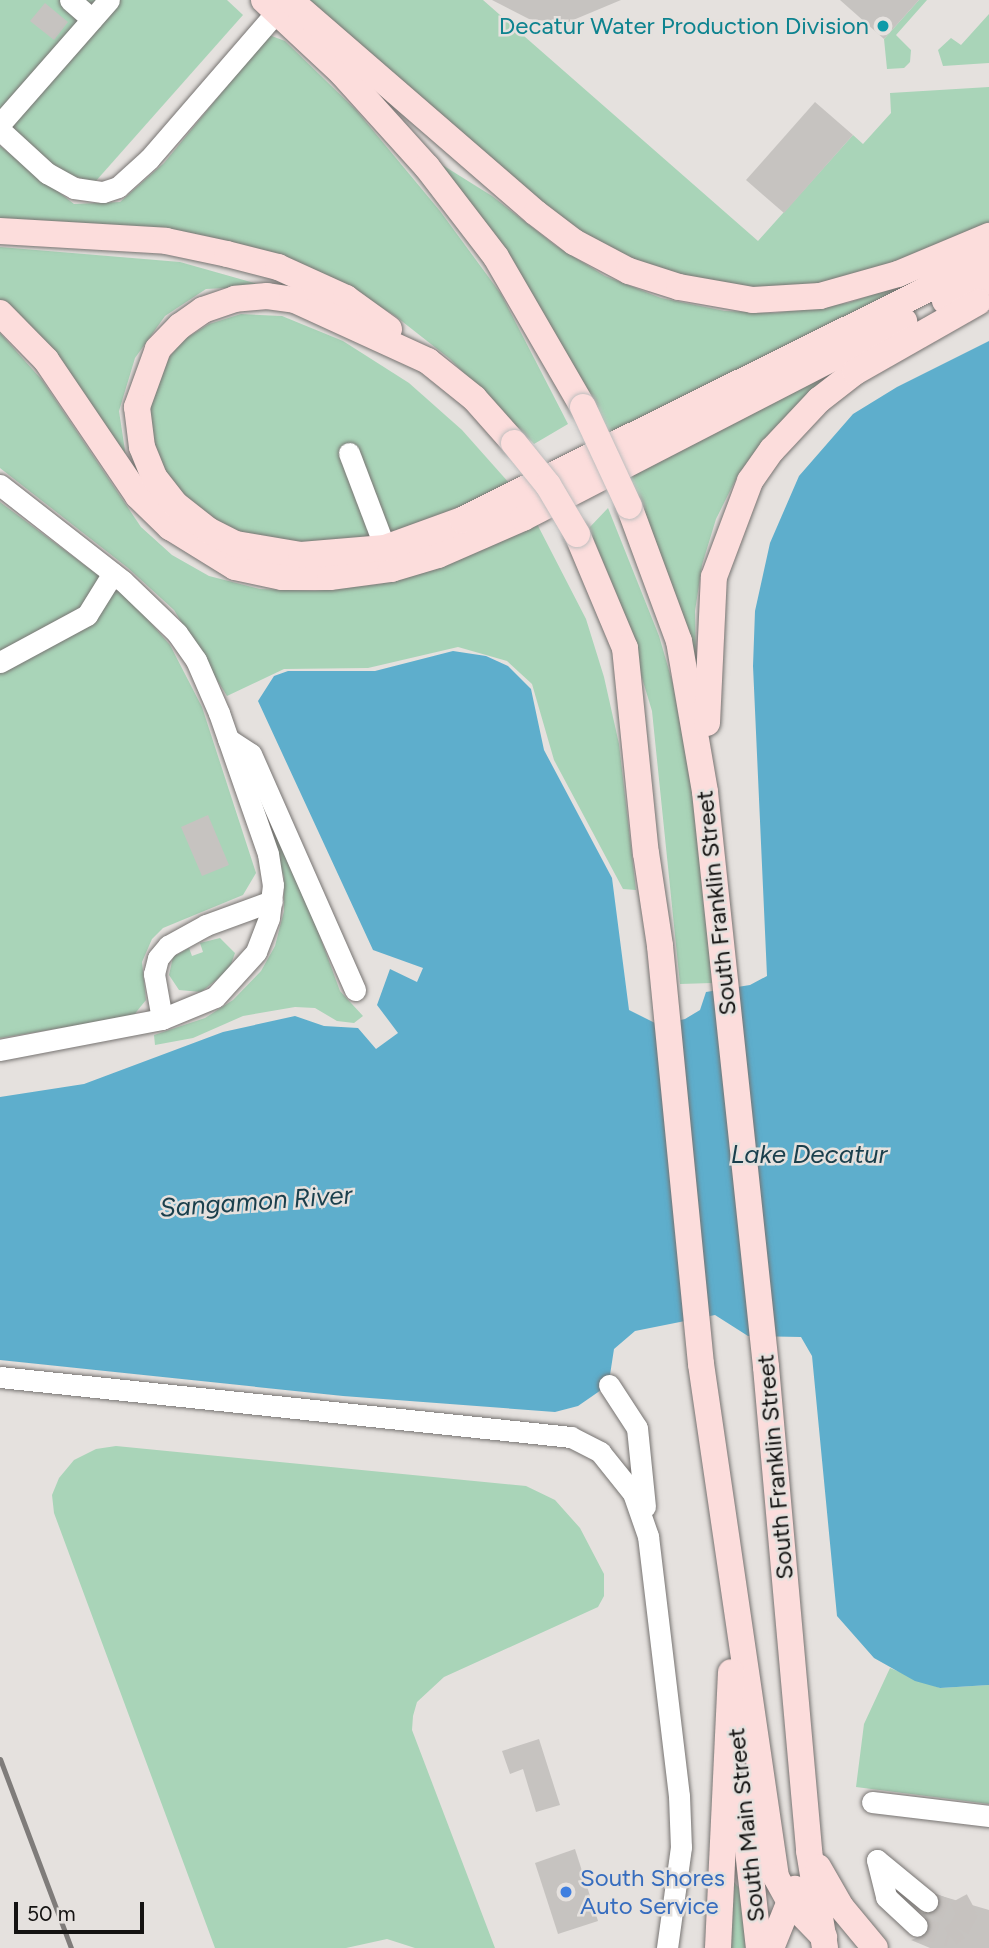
<!DOCTYPE html>
<style>
body{margin:0}
#map{position:relative;width:989px;height:1948px;overflow:hidden;background:#e5e1de;font-family:Figtree,sans-serif}
div>[style]{position:absolute}
[style*='--x']{left:calc(var(--x)*1px);top:calc(var(--y)*1px);width:calc(var(--w)*1px);rotate:calc(var(--a)*1deg)}
.green>*{inset:0;background:#a9d4b8}
.water>*{inset:0;background:#5eaecc}
.building>*{inset:0;background:#c6c3c0}
.minor-tunnel>*{height:21px;margin-top:-10.5px;transform-origin:0;background:repeating-linear-gradient(90deg,#c6c2bf 0 21px,transparent 0 31px)}
.roads{filter:drop-shadow(0 0 2px #777472) drop-shadow(0 0 2px #777472)}
.minor>*{height:21px;margin:-10.5px;padding:0 10.5px;transform-origin:10.5px;border-radius:10.5px;background:#fff}
.major>*{height:26px;margin:-13px;padding:0 13px;transform-origin:13px;border-radius:13px;background:#fcdddc}
.rail>*{height:5px;margin:-2.5px;padding:0 2.5px;transform-origin:2.5px;border-radius:2.5px;background:#7f7c7a}
.bridges{filter:drop-shadow(0 0 2px #bdbdbd) drop-shadow(0 0 2px #bdbdbd)}
.major-bridge>*{height:26px;margin:-13px;padding:0 13px;transform-origin:13px;border-radius:13px;background:#fcdddc}
.dots>*{width:19px;height:19px;translate:-50% -50%;box-sizing:border-box;border:4px solid #e5e1de;border-radius:50%}
span{translate:-50% -50%;white-space:nowrap;text-align:center;line-height:1.15;-webkit-text-stroke:5px #e5e1de;paint-order:stroke}
.culture-label{font-size:24px;color:#0d838f}
.right{translate:-100% -50%;text-align:right}
.street-label{font-size:24px;color:#141312}
.shop-label{font-size:24px;color:#366cbe}
.left{translate:0 -50%;text-align:left}
.water-label{font-size:26px;color:#1a3f4c;font-style:italic}
.scale{position:absolute;left:14px;top:1902px;width:130px;height:32px;box-sizing:border-box;border:4px solid #141312;border-top:0;padding-left:9px;font-size:21px;line-height:24px;white-space:nowrap;color:#141312;-webkit-text-stroke:5px #e5e1de;paint-order:stroke}
</style>
<div id="map">
<div class="green">
<i style="clip-path:polygon(0 0,227px 0,243px 15px,95px 182px,62px 173px,0 120px)"></i>
<i style="clip-path:polygon(305px 0,483px 0,758px 241px,853px 135px,863px 144px,891px 113px,890px 93px,989px 87px,989px 228px,875px 272px,779px 291px,694px 284px,584px 239px)"></i>
<i style="clip-path:polygon(919px 0,927px 0,896px 35px,911px 50px,910px 62px,904px 68px,887px 69px,884px 39px)"></i>
<i style="clip-path:polygon(989px 14px,989px 63px,943px 66px,938px 50px,951px 38px,961px 45px)"></i>
<i style="clip-path:polygon(269px 35px,285px 41px,356px 110px,440px 211px,501px 294px,568px 424px,534px 444px,450px 359px,394px 315px,344px 286px,0 222px,0 146px,74px 204px,120px 202px,164px 163px)"></i>
<i style="clip-path:polygon(428px 156px,492px 196px,556px 246px,605px 276px,661px 298px,725px 311px,775px 313px,848px 303px,909px 282px,914px 289px,610px 438px)"></i>
<i style="clip-path:polygon(0 247px,180px 262px,265px 286px,206px 289px,165px 316px,135px 358px,119px 411px,127px 464px,14px 311px,0 300px)"></i>
<i style="clip-path:polygon(241px 314px,282px 316px,343px 341px,409px 383px,462px 430px,511px 485px,415px 530px,351px 544px,286px 547px,224px 533px,177px 498px,153px 455px,146px 405px,160px 369px,182px 341px,209px 324px)"></i>
<i style="clip-path:polygon(0 333px,42px 380px,141px 527px,172px 555px,209px 576px,260px 589px,315px 591px,380px 584px,429px 571px,535px 520px,586px 619px,604px 677px,619px 744px,636px 890px,623px 889px,554px 760px,532px 684px,507px 661px,458px 647px,368px 668px,284px 669px,227px 696px,174px 610px,128px 568px,0 468px)"></i>
<i style="clip-path:polygon(863px 352px,776px 426px,739px 473px,716px 519px,702px 565px,695px 611px,696px 659px,690px 660px,627px 474px)"></i>
<i style="clip-path:polygon(0 502px,130px 599px,170px 645px,202px 707px,256px 873px,243px 895px,163px 928px,152px 939px,142px 962px,146px 1000px,133px 1016px,0 1038px)"></i>
<i style="clip-path:polygon(608px 508px,659px 636px,673px 684px,697px 817px,712px 983px,680px 984px,652px 711px,617px 595px,589px 528px)"></i>
<i style="clip-path:polygon(244px 765px,286px 844px,340px 991px,363px 1016px,354px 1023px,337px 1021px,315px 1008px,295px 1007px,243px 1016px,193px 1038px,155px 1045px,154px 1035px,205px 1018px,233px 1000px,261px 971px,275px 946px,284px 911px,284px 877px)"></i>
<i style="clip-path:polygon(220px 938px,235px 953px,229px 970px,201px 992px,179px 990px,169px 975px,173px 957px,189px 948px,192px 956px,203px 952px,200px 943px)"></i>
<i style="clip-path:polygon(116px 1446px,526px 1486px,555px 1500px,580px 1528px,604px 1574px,604px 1596px,598px 1607px,444px 1677px,417px 1702px,413px 1716px,412px 1730px,495px 1948px,415px 1948px,387px 1939px,346px 1948px,215px 1948px,54px 1513px,52px 1495px,59px 1478px,74px 1460px,96px 1449px)"></i>
<i style="clip-path:polygon(890px 1668px,940px 1688px,989px 1685px,989px 1804px,856px 1787px,864px 1724px)"></i>
<i style="clip-path:polygon(732px 1880px,740px 1889px,747px 1948px,726px 1948px)"></i>
</div>
<div class="water">
<i style="clip-path:polygon(989px 341px,989px 1685px,940px 1688px,915px 1681px,874px 1658px,837px 1616px,812px 1356px,801px 1337px,748px 1336px,715px 1315px,635px 1331px,614px 1349px,610px 1375px,604px 1388px,578px 1406px,555px 1412px,343px 1396px,0 1360px,0 1097px,84px 1084px,223px 1032px,295px 1016px,324px 1026px,358px 1028px,376px 1049px,398px 1033px,377px 1005px,390px 969px,417px 982px,423px 968px,373px 950px,258px 701px,274px 676px,288px 671px,375px 671px,453px 651px,486px 656px,508px 666px,531px 689px,544px 750px,612px 878px,629px 1010px,659px 1025px,685px 1019px,700px 1010px,706px 992px,750px 985px,767px 976px,753px 666px,755px 611px,770px 543px,799px 476px,853px 414px,897px 387px)"></i>
</div>
<div class="building">
<i style="clip-path:polygon(492px 0,621px 0,566px 23px,529px 19px)"></i>
<i style="clip-path:polygon(840px 0,919px 0,884px 39px)"></i>
<i style="clip-path:polygon(45px 3px,68px 22px,54px 40px,30px 21px)"></i>
<i style="clip-path:polygon(815px 102px,853px 135px,784px 213px,746px 180px)"></i>
<i style="clip-path:polygon(208px 815px,229px 865px,202px 876px,181px 827px)"></i>
<i style="clip-path:polygon(539px 1739px,560px 1805px,536px 1812px,523px 1769px,510px 1774px,502px 1751px)"></i>
<i style="clip-path:polygon(575px 1849px,598px 1921px,558px 1934px,535px 1863px)"></i>
<i style="clip-path:polygon(938px 1895px,989px 1910px,989px 1948px,930px 1948px,911px 1940px,927px 1934px,930px 1923px,922px 1913px,937px 1910px)"></i>
</div>
<div class="minor-tunnel">
<i style="--x:927;--y:1901;--w:30;--a:21"></i>
<i style="--x:955;--y:1912;--w:19;--a:-28"></i>
<i style="--x:917;--y:1926;--w:34;--a:17"></i>
<i style="--x:950;--y:1936;--w:11;--a:-38"></i>
<i style="--x:959;--y:1929;--w:29;--a:-63"></i>
</div>
<div class="roads">
<div class="minor">
<i style="--x:70;--y:0;--w:29;--a:41"></i>
<i style="--x:0;--y:124;--w:165;--a:-48.7"></i>
<i style="--x:0;--y:130;--w:64;--a:42.5"></i>
<i style="--x:47;--y:173;--w:31;--a:29"></i>
<i style="--x:74;--y:188;--w:29;--a:8"></i>
<i style="--x:103;--y:192;--w:16;--a:-18"></i>
<i style="--x:118;--y:187;--w:42;--a:-42.1"></i>
<i style="--x:149;--y:159;--w:196;--a:-49.1"></i>
<i style="--x:349;--y:453;--w:102;--a:69.2"></i>
<i style="--x:0;--y:485;--w:156;--a:38"></i>
<i style="--x:123;--y:581;--w:75;--a:43.9"></i>
<i style="--x:177;--y:633;--w:33;--a:55"></i>
<i style="--x:196;--y:660;--w:58;--a:66.5"></i>
<i style="--x:219;--y:713;--w:149;--a:70.8"></i>
<i style="--x:268;--y:854;--w:31;--a:81"></i>
<i style="--x:273;--y:885;--w:33;--a:97"></i>
<i style="--x:269;--y:918;--w:36;--a:111"></i>
<i style="--x:256;--y:952;--w:61;--a:132.3"></i>
<i style="--x:215;--y:997;--w:57;--a:157.5"></i>
<i style="--x:162;--y:1019;--w:165;--a:169.2"></i>
<i style="--x:0;--y:662;--w:99;--a:-28.4"></i>
<i style="--x:87;--y:615;--w:49;--a:-58.2"></i>
<i style="--x:228;--y:739;--w:27;--a:33"></i>
<i style="--x:251;--y:754;--w:258;--a:66.2"></i>
<i style="--x:162;--y:1019;--w:46;--a:-100.1"></i>
<i style="--x:154;--y:974;--w:16;--a:-76"></i>
<i style="--x:158;--y:958;--w:16;--a:-50"></i>
<i style="--x:168;--y:946;--w:43;--a:-28.9"></i>
<i style="--x:206;--y:925;--w:70;--a:-20"></i>
<i style="--x:0;--y:1377;--w:574;--a:6"></i>
<i style="--x:571;--y:1437;--w:33;--a:27"></i>
<i style="--x:600;--y:1452;--w:53;--a:51.2"></i>
<i style="--x:633;--y:1493;--w:46;--a:70.8"></i>
<i style="--x:648;--y:1536;--w:262;--a:83.2"></i>
<i style="--x:679;--y:1796;--w:51;--a:87.8"></i>
<i style="--x:681;--y:1847;--w:102;--a:97.9"></i>
<i style="--x:609;--y:1385;--w:51;--a:56.9"></i>
<i style="--x:637;--y:1428;--w:79;--a:84.2"></i>
<i style="--x:872;--y:1802;--w:118;--a:6.8"></i>
<i style="--x:877;--y:1860;--w:38;--a:76"></i>
<i style="--x:886;--y:1897;--w:42;--a:43.1"></i>
<i style="--x:877;--y:1860;--w:65;--a:39.4"></i>
</div>
<div class="major">
<i style="--x:264;--y:0;--w:107;--a:43.1"></i>
<i style="--x:342;--y:73;--w:127;--a:47.9"></i>
<i style="--x:427;--y:167;--w:113;--a:52.5"></i>
<i style="--x:496;--y:257;--w:173;--a:59.9"></i>
<i style="--x:290;--y:0;--w:325;--a:40.9"></i>
<i style="--x:536;--y:213;--w:48;--a:37.3"></i>
<i style="--x:574;--y:242;--w:62;--a:27.8"></i>
<i style="--x:629;--y:271;--w:52;--a:17.7"></i>
<i style="--x:679;--y:287;--w:75;--a:10"></i>
<i style="--x:753;--y:300;--w:67;--a:-3.4"></i>
<i style="--x:820;--y:296;--w:81;--a:-15.8"></i>
<i style="--x:898;--y:274;--w:99;--a:-22.7"></i>
<i style="--x:0;--y:231;--w:166;--a:3.4"></i>
<i style="--x:166;--y:241;--w:62;--a:12"></i>
<i style="--x:227;--y:254;--w:53;--a:14.3"></i>
<i style="--x:278;--y:267;--w:75;--a:24.5"></i>
<i style="--x:346;--y:298;--w:53;--a:35.8"></i>
<i style="--x:945;--y:301;--w:49;--a:-25.5"></i>
<i style="--x:0;--y:313;--w:66;--a:45.6"></i>
<i style="--x:46;--y:360;--w:164;--a:55.9"></i>
<i style="--x:138;--y:496;--w:45;--a:44.1"></i>
<i style="--x:170;--y:527;--w:76;--a:31.6"></i>
<i style="--x:235;--y:567;--w:48;--a:12"></i>
<i style="--x:282;--y:577;--w:48;--a:0"></i>
<i style="--x:330;--y:577;--w:62;--a:-7.5"></i>
<i style="--x:391;--y:569;--w:49;--a:-16.6"></i>
<i style="--x:438;--y:555;--w:93;--a:-23.5"></i>
<i style="--x:523;--y:518;--w:429;--a:-27.3"></i>
<i style="--x:514;--y:443;--w:60;--a:-131.6"></i>
<i style="--x:474;--y:398;--w:59;--a:-141.2"></i>
<i style="--x:428;--y:361;--w:146;--a:-155.4"></i>
<i style="--x:295;--y:300;--w:28;--a:-172"></i>
<i style="--x:267;--y:296;--w:32;--a:175"></i>
<i style="--x:235;--y:299;--w:34;--a:161"></i>
<i style="--x:203;--y:310;--w:28;--a:145"></i>
<i style="--x:180;--y:326;--w:32;--a:134"></i>
<i style="--x:158;--y:349;--w:62;--a:109.9"></i>
<i style="--x:137;--y:407;--w:40;--a:82.9"></i>
<i style="--x:142;--y:447;--w:32;--a:68"></i>
<i style="--x:154;--y:477;--w:34;--a:52"></i>
<i style="--x:175;--y:504;--w:42;--a:38.2"></i>
<i style="--x:208;--y:530;--w:31;--a:27"></i>
<i style="--x:236;--y:544;--w:66;--a:9.6"></i>
<i style="--x:301;--y:555;--w:84;--a:-4.8"></i>
<i style="--x:385;--y:548;--w:82;--a:-20"></i>
<i style="--x:462;--y:520;--w:588;--a:-26.35"></i>
<i style="--x:629;--y:506;--w:144;--a:69.7"></i>
<i style="--x:679;--y:641;--w:153;--a:80.2"></i>
<i style="--x:705;--y:792;--w:578;--a:83.94"></i>
<i style="--x:766;--y:1367;--w:486;--a:84.9"></i>
<i style="--x:809;--y:1851;--w:98;--a:80.6"></i>
<i style="--x:577;--y:534;--w:124;--a:67.2"></i>
<i style="--x:625;--y:648;--w:206;--a:84.2"></i>
<i style="--x:646;--y:853;--w:94;--a:81.4"></i>
<i style="--x:660;--y:946;--w:420;--a:84.4"></i>
<i style="--x:701;--y:1364;--w:518;--a:81.68"></i>
<i style="--x:776;--y:1877;--w:29;--a:61"></i>
<i style="--x:790;--y:1902;--w:49;--a:45.8"></i>
<i style="--x:707;--y:723;--w:146;--a:-87.3"></i>
<i style="--x:714;--y:577;--w:103;--a:-69.4"></i>
<i style="--x:750;--y:481;--w:38;--a:-55"></i>
<i style="--x:772;--y:450;--w:69;--a:-46.8"></i>
<i style="--x:819;--y:400;--w:46;--a:-37.9"></i>
<i style="--x:855;--y:372;--w:142;--a:-29.6"></i>
<i style="--x:741;--y:1788;--w:161;--a:83.6"></i>
<i style="--x:818;--y:1867;--w:46;--a:60.1"></i>
<i style="--x:841;--y:1907;--w:53;--a:50.3"></i>
<i style="--x:718;--y:1948;--w:276;--a:-87.3"></i>
<i style="--x:771;--y:1948;--w:64;--a:-67.9"></i>
</div>
</div>
<div class="rail">
<i style="--x:0;--y:1759;--w:202;--a:69.4"></i>
</div>
<div class="bridges">
<div class="major-bridge">
<i style="--x:583;--y:407;--w:109;--a:65.1"></i>
<i style="--x:514;--y:443;--w:54;--a:51"></i>
<i style="--x:548;--y:485;--w:57;--a:59.4"></i>
</div>
</div>
<div class="dots">
<i style="left:883px;top:26px;background:#0f9aa8"></i>
<i style="left:566px;top:1892px;background:#3f7fe0"></i>
</div>
<div class="culture-label">
<span class="right" style="left:869px;top:26px">Decatur Water Production Division</span>
</div>
<div class="street-label">
<span style="left:716px;top:903px;rotate:-96deg">South Franklin Street</span>
<span style="left:775px;top:1467px;rotate:-95deg">South Franklin Street</span>
<span style="left:746px;top:1825px;rotate:-96deg">South Main Street</span>
</div>
<div class="shop-label">
<span class="left" style="left:580px;top:1892px">South Shores<br>Auto Service</span>
</div>
<div class="water-label">
<span style="left:809px;top:1155px">Lake Decatur</span>
<span style="left:256px;top:1202px;rotate:-4deg">Sangamon River</span>
</div>
<div class="scale">50 m</div>
</div>
